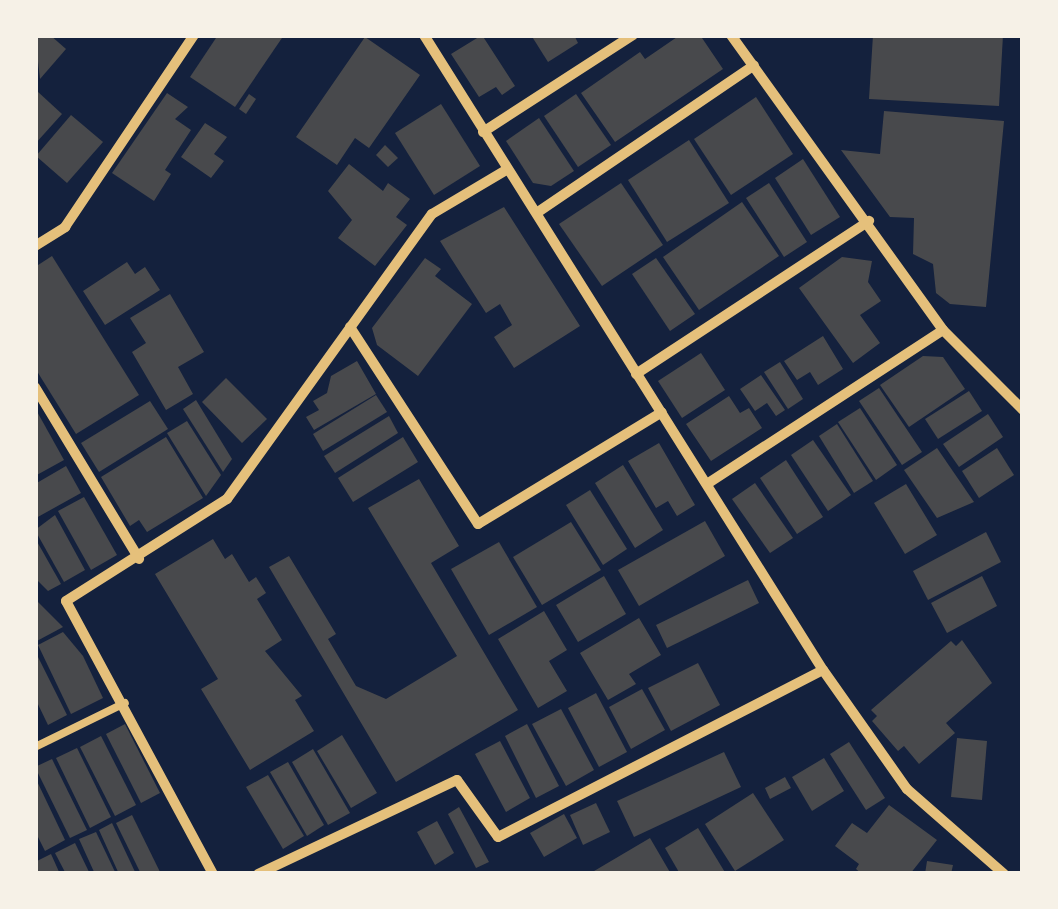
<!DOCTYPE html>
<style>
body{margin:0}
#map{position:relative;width:1058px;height:909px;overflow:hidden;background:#14213d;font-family:Bitter,serif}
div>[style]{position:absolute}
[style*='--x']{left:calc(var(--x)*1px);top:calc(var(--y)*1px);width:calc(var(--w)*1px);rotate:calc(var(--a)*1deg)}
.building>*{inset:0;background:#48494c}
.service>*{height:8px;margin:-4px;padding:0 4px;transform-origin:4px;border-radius:4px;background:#e5c07b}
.minor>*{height:10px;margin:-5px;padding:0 5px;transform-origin:5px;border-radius:5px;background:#e5c07b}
span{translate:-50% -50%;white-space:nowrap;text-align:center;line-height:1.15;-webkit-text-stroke:8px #f6f1e7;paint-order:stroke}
.frame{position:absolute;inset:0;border:38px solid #f6f1e7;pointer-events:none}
</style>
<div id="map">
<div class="building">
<i style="clip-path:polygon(35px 35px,50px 35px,66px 49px,40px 79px)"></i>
<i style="clip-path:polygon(218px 35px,284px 35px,235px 107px,190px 77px)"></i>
<i style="clip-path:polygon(482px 35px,515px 86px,502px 95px,496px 87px,479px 97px,451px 54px)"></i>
<i style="clip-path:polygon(531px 35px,574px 35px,578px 43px,548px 62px)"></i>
<i style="clip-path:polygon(680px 35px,700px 35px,723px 69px,615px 142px,581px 93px,640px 52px,645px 59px)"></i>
<i style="clip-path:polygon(873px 35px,1003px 35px,999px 106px,869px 99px)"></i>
<i style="clip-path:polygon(365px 37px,420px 75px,369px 148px,355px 138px,337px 165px,296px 137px)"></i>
<i style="clip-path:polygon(37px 91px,62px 114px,35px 144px,35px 93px)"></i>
<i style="clip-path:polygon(167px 93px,188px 107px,175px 119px,191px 130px,165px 170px,171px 174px,154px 201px,112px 173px)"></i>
<i style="clip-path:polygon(249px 94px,256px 99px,246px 114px,239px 109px)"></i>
<i style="clip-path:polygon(576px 94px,611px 145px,578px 167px,544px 116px)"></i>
<i style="clip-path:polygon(756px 97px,793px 154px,731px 195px,694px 139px)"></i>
<i style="clip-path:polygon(441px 104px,480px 166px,434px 195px,395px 133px)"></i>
<i style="clip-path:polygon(884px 111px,1004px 121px,986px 307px,950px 304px,936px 293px,933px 264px,913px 254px,914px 218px,890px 217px,841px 150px,880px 154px)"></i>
<i style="clip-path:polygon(71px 115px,103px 142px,67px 183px,36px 156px)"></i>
<i style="clip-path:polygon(539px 118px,574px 171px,551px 186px,533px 183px,506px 141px)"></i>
<i style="clip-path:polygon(205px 123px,227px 137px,214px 154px,224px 161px,211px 178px,181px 157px)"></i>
<i style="clip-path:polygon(689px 140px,729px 203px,667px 242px,628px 180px)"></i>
<i style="clip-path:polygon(385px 145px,398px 158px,388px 167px,376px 155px)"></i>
<i style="clip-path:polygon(803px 159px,840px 217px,811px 235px,775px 178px)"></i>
<i style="clip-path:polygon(349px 164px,383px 191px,388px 183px,410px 199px,396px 217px,407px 225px,375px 266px,338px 238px,352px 220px,328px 191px)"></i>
<i style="clip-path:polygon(621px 183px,663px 245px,602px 286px,559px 224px)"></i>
<i style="clip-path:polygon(769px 183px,807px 242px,784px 257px,746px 198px)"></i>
<i style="clip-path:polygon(742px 202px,779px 256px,699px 310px,663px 257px)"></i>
<i style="clip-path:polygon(504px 207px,580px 326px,514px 368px,494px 337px,512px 325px,500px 304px,486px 313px,440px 241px)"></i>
<i style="clip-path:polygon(52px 256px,139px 395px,76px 434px,35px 368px,35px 267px)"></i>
<i style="clip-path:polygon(842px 257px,872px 261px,868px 282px,881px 301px,860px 315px,880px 343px,853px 363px,799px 288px)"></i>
<i style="clip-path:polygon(425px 258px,441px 269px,435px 276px,472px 304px,418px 376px,377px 345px,372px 328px)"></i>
<i style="clip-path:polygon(656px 258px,695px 314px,670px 331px,632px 274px)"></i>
<i style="clip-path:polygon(127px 262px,135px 274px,145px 267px,160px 290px,105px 325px,83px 291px)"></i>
<i style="clip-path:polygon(170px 294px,204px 352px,178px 367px,193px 394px,166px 410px,132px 352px,146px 343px,130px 318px)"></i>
<i style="clip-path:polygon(823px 336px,843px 369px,818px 385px,810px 372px,797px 380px,784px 361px)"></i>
<i style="clip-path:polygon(701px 353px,725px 390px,682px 418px,658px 381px)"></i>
<i style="clip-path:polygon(923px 356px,943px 357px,965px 389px,909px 427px,880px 385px)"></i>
<i style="clip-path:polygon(357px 361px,376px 394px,314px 430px,306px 417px,319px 410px,313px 401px,327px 393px,331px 376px)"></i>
<i style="clip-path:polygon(780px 362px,803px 399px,788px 409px,764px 372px)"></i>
<i style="clip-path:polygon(761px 375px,785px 410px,776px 416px,767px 403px,755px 411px,740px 389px)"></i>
<i style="clip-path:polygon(226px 378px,267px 419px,242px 443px,202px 402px)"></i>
<i style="clip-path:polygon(879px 388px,922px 452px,902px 465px,859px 401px)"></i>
<i style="clip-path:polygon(969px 391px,982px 411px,938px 439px,925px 419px)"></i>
<i style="clip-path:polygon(376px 395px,387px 412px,323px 451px,313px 434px)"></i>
<i style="clip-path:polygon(729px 396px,740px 413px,749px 408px,762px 428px,711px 461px,686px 424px)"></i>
<i style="clip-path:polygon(196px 400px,232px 459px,223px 472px,183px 409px)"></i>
<i style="clip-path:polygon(150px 401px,168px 429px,99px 472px,81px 443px)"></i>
<i style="clip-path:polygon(35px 408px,64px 460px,35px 476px)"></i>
<i style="clip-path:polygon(860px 408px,897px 465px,876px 480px,838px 422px)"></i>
<i style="clip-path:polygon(988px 414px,1003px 437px,959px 467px,943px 444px)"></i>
<i style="clip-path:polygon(389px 416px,398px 433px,335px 473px,324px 456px)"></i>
<i style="clip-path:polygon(187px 421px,221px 475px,206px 496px,167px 433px)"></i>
<i style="clip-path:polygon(837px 424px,873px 481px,854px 493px,819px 436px)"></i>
<i style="clip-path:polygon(166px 437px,203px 498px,147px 532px,139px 520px,130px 526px,101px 477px)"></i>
<i style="clip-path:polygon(403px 437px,418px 462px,353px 502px,338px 478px)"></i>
<i style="clip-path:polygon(813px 440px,851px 495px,828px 511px,791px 455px)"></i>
<i style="clip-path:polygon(659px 443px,695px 505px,677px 516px,668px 501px,656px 508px,628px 461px)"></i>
<i style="clip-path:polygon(937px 448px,974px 502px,937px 518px,904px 470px)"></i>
<i style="clip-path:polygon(997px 448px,1014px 475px,979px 498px,962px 471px)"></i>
<i style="clip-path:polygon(786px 460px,823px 517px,797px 534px,760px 478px)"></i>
<i style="clip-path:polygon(623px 465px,663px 530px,635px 548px,595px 483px)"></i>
<i style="clip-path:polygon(66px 466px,81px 493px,36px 518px,35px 484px)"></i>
<i style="clip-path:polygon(419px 479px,459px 546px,431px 563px,518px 710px,396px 782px,269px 567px,289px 556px,336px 634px,328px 639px,356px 686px,386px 699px,457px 656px,368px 508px)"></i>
<i style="clip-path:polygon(755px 483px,793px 538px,770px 553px,732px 499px)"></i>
<i style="clip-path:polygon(906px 484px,937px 535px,905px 554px,874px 503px)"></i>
<i style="clip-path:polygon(590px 490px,627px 549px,603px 565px,566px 505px)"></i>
<i style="clip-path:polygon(84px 497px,117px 555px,91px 570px,58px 511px)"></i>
<i style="clip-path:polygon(55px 515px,85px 570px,64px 582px,35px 530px)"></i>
<i style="clip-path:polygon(705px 521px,725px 556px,639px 606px,618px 570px)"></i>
<i style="clip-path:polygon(571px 522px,601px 570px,542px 605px,513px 557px)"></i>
<i style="clip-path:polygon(986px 532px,1001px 562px,928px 600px,913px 571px)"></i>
<i style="clip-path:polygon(35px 538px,61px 584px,48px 591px,35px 578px)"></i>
<i style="clip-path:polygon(213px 539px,225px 559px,232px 554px,249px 582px,256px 577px,266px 593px,257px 599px,282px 640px,265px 651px,302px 696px,295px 700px,314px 731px,250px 770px,201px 689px,218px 679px,155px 574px)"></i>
<i style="clip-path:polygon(499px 542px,537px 607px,489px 635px,451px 569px)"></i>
<i style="clip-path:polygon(604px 576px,626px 614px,578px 642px,556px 605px)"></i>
<i style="clip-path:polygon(982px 576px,997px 606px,947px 633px,931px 603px)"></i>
<i style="clip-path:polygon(748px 580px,759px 603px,667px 648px,656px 625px)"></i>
<i style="clip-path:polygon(35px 599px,63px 627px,35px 642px)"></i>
<i style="clip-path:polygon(544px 611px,567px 650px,549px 661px,567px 691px,538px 708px,498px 639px)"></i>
<i style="clip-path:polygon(639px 618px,661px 655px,629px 674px,636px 684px,608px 700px,580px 653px)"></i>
<i style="clip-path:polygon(63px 632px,83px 656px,103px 698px,71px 714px,38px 645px)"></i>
<i style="clip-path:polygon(962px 640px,992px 683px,946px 723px,955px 733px,919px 764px,904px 746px,898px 751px,872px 721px,877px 716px,871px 710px,951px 641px,956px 646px)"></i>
<i style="clip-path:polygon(35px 651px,67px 715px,48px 725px,35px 698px)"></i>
<i style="clip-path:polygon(698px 663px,720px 705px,671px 731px,648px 688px)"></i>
<i style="clip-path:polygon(642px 689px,665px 730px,631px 749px,609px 707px)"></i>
<i style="clip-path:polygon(596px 693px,627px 752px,599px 767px,568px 708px)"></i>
<i style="clip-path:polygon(561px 709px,594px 770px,566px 786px,532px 724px)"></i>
<i style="clip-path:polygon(125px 724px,160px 793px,141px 803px,106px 734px)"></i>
<i style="clip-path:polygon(527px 724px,559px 786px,536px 798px,505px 736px)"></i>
<i style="clip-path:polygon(342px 735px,377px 793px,351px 808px,317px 751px)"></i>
<i style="clip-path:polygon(101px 736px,136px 805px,115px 816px,80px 747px)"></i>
<i style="clip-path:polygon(957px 738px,987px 741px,982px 800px,951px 797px)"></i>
<i style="clip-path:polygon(500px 741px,530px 798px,506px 812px,475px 754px)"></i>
<i style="clip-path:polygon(849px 742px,885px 798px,866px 810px,830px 754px)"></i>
<i style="clip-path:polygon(77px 748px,111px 817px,90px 828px,56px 758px)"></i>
<i style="clip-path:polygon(313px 749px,350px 813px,328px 825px,292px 762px)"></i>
<i style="clip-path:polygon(724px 752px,741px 787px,634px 837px,617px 801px)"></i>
<i style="clip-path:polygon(824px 758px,844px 791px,812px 811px,792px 777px)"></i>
<i style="clip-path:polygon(52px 759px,87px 830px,70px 838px,35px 767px)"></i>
<i style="clip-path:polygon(288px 762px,324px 825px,307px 836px,270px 772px)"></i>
<i style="clip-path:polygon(268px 775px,304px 836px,283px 849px,246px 787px)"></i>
<i style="clip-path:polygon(35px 777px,65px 840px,45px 851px,35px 831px)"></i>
<i style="clip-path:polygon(785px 777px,791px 788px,770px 799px,765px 788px)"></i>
<i style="clip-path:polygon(753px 793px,784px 840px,735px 871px,705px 824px)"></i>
<i style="clip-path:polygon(596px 803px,610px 832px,583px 845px,570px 815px)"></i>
<i style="clip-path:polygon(889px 805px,937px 840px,910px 874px,862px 874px,856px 869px,859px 864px,835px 846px,852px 823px,867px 833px)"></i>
<i style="clip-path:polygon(459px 807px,489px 862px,476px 868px,448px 814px)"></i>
<i style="clip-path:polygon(564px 814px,577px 838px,544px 857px,530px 833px)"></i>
<i style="clip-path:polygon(132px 815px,161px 874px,141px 874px,116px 823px)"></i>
<i style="clip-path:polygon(437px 821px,454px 853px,435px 865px,417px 832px)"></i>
<i style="clip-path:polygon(112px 823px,136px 874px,119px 874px,99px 830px)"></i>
<i style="clip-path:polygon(698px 828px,726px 874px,680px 874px,665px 848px)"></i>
<i style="clip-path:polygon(96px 832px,116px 874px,95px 874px,79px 839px)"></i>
<i style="clip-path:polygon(650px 838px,671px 874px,589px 874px)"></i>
<i style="clip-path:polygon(75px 843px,90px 874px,66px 874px,55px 853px)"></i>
<i style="clip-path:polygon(51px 854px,60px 874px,35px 874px,35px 862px)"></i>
<i style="clip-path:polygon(927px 861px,953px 865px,951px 874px,925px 874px)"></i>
</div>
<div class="service">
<i style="--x:35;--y:747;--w:100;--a:-26.1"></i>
</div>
<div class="minor">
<i style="--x:424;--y:35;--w:750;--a:57.86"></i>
<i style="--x:823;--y:670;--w:146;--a:54.8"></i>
<i style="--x:907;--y:789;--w:129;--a:41.2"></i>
<i style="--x:731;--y:35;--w:363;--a:54.3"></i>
<i style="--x:943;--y:330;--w:113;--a:45"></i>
<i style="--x:483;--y:132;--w:179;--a:-32.9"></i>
<i style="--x:538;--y:212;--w:261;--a:-34.2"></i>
<i style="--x:35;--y:246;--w:36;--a:-32"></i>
<i style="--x:65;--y:227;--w:231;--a:-56.1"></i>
<i style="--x:350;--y:327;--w:235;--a:57"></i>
<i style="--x:478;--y:524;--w:215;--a:-31.3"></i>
<i style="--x:636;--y:374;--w:279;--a:-33.3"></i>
<i style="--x:35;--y:387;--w:201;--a:58.8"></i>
<i style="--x:710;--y:482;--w:278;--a:-33.1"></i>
<i style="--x:213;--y:874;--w:310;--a:-118.3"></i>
<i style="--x:66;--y:601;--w:191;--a:-32.4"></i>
<i style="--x:227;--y:499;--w:351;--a:-54.3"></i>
<i style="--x:432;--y:214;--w:86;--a:-30.7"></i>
<i style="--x:258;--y:874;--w:220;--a:-25.3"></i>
<i style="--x:457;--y:780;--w:70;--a:54.3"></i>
<i style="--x:498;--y:837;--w:365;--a:-27.2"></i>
</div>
<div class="frame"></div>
</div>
